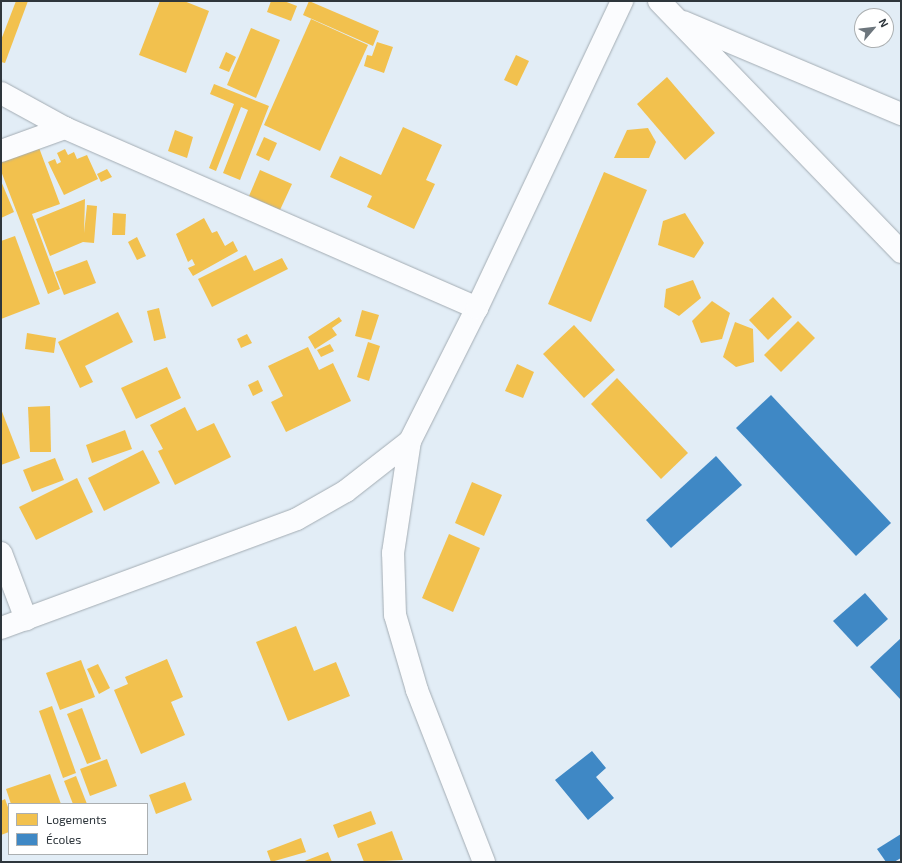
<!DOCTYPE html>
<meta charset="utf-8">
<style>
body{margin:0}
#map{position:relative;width:902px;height:863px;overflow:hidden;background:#e2edf6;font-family:"Exo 2",sans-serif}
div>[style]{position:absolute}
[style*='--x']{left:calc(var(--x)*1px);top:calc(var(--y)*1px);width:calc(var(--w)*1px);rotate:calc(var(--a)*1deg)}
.homes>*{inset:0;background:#f2c14e}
.schools>*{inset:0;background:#3f88c5}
.roads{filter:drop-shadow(0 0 1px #a3acb3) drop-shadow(0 0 1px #a3acb3)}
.minor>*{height:22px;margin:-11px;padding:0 11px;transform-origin:11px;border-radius:11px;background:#fbfcfe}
span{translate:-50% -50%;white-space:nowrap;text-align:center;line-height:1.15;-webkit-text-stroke:4px #fff;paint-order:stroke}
.frame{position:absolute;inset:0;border:2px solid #2e363c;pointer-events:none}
.legend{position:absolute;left:8px;top:803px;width:140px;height:52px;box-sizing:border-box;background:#fff;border:1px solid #abafb1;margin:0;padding:5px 7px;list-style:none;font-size:12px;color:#2e363c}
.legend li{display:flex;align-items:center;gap:8px;height:20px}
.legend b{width:20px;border:1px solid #abafb1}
.north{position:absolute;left:854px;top:8px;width:40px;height:40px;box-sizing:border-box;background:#fff;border:1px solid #abafb1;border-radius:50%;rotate:62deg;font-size:11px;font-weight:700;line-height:16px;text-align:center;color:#2e363c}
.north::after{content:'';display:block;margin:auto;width:14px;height:18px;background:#6d767d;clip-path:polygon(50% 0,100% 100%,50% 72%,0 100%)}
</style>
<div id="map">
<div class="homes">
<i style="clip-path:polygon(16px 1px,28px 1px,5px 63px,1px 62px,1px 40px)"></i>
<i style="clip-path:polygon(160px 1px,184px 1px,209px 11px,186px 73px,139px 55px)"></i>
<i style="clip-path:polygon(271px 1px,284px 1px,297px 6px,291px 21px,267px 12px)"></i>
<i style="clip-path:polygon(309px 1px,379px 31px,373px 46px,303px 15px)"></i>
<i style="clip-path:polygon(311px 19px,368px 45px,320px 151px,264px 125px)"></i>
<i style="clip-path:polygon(251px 28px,280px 40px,256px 98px,227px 85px)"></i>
<i style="clip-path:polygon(377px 42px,393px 47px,384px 73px,364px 66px,367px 55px,372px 56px)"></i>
<i style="clip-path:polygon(226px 52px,236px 57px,229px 72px,219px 68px)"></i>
<i style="clip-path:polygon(516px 55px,529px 61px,517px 86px,504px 80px)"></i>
<i style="clip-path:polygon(667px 77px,715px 133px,685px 160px,637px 104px)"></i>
<i style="clip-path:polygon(214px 84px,269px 106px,240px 180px,223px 173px,248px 110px,241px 107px,216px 171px,209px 168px,234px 104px,210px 94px)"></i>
<i style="clip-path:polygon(403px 127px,442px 145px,426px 180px,435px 184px,414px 229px,367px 207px,372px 196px,330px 177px,340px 156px,381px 175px)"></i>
<i style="clip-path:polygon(648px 128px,656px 142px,649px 158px,614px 158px,627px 130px)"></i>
<i style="clip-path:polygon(175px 130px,193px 137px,187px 158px,168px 151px)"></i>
<i style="clip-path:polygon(264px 137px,277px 143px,269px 161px,256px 155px)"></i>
<i style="clip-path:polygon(38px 145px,60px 204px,32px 214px,60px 289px,48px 294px,1px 171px,1px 158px)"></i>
<i style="clip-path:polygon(65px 149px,68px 155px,74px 152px,77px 159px,87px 155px,98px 179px,64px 195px,48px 162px,55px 159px,57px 164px,61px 162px,57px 153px)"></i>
<i style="clip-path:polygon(107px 169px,112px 177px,101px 182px,97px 174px)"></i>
<i style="clip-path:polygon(260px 170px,292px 184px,280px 210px,249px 196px)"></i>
<i style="clip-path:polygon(604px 172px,647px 190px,591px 322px,548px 304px)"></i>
<i style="clip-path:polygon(1px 181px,14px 212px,1px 218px)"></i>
<i style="clip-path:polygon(85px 199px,84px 233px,87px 205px,97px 206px,94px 243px,83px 242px,50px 256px,36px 219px)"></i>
<i style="clip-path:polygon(113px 213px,126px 214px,125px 235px,112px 235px)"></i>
<i style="clip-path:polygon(685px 213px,704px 243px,694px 258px,658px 245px,663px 221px)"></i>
<i style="clip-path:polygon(204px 218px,212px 233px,217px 231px,225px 246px,233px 241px,238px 251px,193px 276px,188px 268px,195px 265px,192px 259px,188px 262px,176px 234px)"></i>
<i style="clip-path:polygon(15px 236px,40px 304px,1px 319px,1px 241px)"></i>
<i style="clip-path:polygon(137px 237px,146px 256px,137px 260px,128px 242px)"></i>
<i style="clip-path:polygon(246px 255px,254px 271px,282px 258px,288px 269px,212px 307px,198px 279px)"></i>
<i style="clip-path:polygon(87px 260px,96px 283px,64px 295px,55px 272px)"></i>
<i style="clip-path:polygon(693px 280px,701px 298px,679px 316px,664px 307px,666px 289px)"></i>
<i style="clip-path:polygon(773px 297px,792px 317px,768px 340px,749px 320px)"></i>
<i style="clip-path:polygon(712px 301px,730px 313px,722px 339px,701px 343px,692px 321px)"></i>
<i style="clip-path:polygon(159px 308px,166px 338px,154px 341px,147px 311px)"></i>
<i style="clip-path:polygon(362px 310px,379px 315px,371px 340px,355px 336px)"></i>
<i style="clip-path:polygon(118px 312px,133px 342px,85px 366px,93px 382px,80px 388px,58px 342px)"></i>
<i style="clip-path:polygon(339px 317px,342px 321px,332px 328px,337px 335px,315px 349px,308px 337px)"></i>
<i style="clip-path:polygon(798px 321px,815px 338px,781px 372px,764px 355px)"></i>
<i style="clip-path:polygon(735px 322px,753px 329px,754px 362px,736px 367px,723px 357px)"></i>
<i style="clip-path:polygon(574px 325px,615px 370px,584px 398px,543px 354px)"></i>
<i style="clip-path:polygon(27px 333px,56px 338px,54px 353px,25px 349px)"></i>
<i style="clip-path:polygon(247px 334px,252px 343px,241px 348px,237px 339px)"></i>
<i style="clip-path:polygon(368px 342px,380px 346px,369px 381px,357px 377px)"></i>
<i style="clip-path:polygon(330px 344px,334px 351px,321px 357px,317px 350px)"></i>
<i style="clip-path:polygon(308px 347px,319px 370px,333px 363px,351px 401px,286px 432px,271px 402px,283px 396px,268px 366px)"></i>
<i style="clip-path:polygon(517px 364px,534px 372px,523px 398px,505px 391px)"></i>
<i style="clip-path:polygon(167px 367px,181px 398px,136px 419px,121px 388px)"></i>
<i style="clip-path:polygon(617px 378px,688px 453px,661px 479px,591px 404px)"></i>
<i style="clip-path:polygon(258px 380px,263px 391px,253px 396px,248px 385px)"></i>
<i style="clip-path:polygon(50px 406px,51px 452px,30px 452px,28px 407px)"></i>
<i style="clip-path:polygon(185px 407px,197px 431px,214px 423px,231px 457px,175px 485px,158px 451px,163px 449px,150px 425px)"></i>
<i style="clip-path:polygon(1px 409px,20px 458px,1px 465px)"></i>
<i style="clip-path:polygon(125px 430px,132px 449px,92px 463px,86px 445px)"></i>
<i style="clip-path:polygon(143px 450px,160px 483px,104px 511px,88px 478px)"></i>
<i style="clip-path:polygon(55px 458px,64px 480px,32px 492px,23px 470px)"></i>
<i style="clip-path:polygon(77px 478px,93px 512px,36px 540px,19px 507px)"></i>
<i style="clip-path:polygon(472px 482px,502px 495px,484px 536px,455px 523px)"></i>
<i style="clip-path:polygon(449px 534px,480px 548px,453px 612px,422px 598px)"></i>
<i style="clip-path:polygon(296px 626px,314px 671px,336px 662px,350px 696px,288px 721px,256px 642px)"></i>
<i style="clip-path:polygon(167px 659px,183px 697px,171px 702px,185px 735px,141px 754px,114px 690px,128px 684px,125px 677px)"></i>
<i style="clip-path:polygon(81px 660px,95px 697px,60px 710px,46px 673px)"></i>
<i style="clip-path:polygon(98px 664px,110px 688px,99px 694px,87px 669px)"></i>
<i style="clip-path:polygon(52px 706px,76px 773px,63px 778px,39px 711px)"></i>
<i style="clip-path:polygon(82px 708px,101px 759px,87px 764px,67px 714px)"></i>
<i style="clip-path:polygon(107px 759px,117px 786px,90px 796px,80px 769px)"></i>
<i style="clip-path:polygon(50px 774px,61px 804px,11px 804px,6px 789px)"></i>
<i style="clip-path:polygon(76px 776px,87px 804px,73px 804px,64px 781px)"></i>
<i style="clip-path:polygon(185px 782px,192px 800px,156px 814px,149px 795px)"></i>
<i style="clip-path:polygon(5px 799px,9px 810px,9px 832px,1px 835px,1px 801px)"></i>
<i style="clip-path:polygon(371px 811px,376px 824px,338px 838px,333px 825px)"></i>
<i style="clip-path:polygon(392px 831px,403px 860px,364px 862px,357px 844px)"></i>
<i style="clip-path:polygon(301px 838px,306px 852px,271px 862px,267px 851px)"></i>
<i style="clip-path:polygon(328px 852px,332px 862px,302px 862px)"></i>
</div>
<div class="schools">
<i style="clip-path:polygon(771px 395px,891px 523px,856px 556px,736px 428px)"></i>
<i style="clip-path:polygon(716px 456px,742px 485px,671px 548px,646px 520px)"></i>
<i style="clip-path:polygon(865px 593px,888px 619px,857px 647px,833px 621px)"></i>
<i style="clip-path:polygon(901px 638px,901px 700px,870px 667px)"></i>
<i style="clip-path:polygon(592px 751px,606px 768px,596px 777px,614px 798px,588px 820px,555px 780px)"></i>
<i style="clip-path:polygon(901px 834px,901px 858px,894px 862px,886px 862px,877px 849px)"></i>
</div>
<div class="roads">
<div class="minor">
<i style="--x:659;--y:1;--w:349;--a:46"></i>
<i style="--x:683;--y:22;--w:237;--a:22.9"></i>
<i style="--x:1;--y:93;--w:73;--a:28.7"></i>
<i style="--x:65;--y:128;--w:450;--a:23.6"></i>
<i style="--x:1;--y:151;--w:68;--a:-19.8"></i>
<i style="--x:1;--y:553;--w:71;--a:69.3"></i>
<i style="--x:1;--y:628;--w:315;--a:-20.2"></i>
<i style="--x:297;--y:519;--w:56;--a:-29.7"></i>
<i style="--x:346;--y:491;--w:81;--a:-38"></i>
<i style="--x:484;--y:862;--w:185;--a:-111.3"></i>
<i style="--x:417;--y:690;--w:78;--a:-106.3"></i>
<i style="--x:395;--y:615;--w:62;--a:-91.8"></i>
<i style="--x:393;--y:553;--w:113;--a:-81.4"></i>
<i style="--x:410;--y:441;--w:149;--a:-63.3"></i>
<i style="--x:477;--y:308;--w:340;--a:-64.7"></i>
</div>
</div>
<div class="frame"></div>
<ul class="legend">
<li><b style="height:11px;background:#f2c14e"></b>Logements</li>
<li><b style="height:11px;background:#3f88c5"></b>Écoles</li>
</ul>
<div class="north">N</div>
</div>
